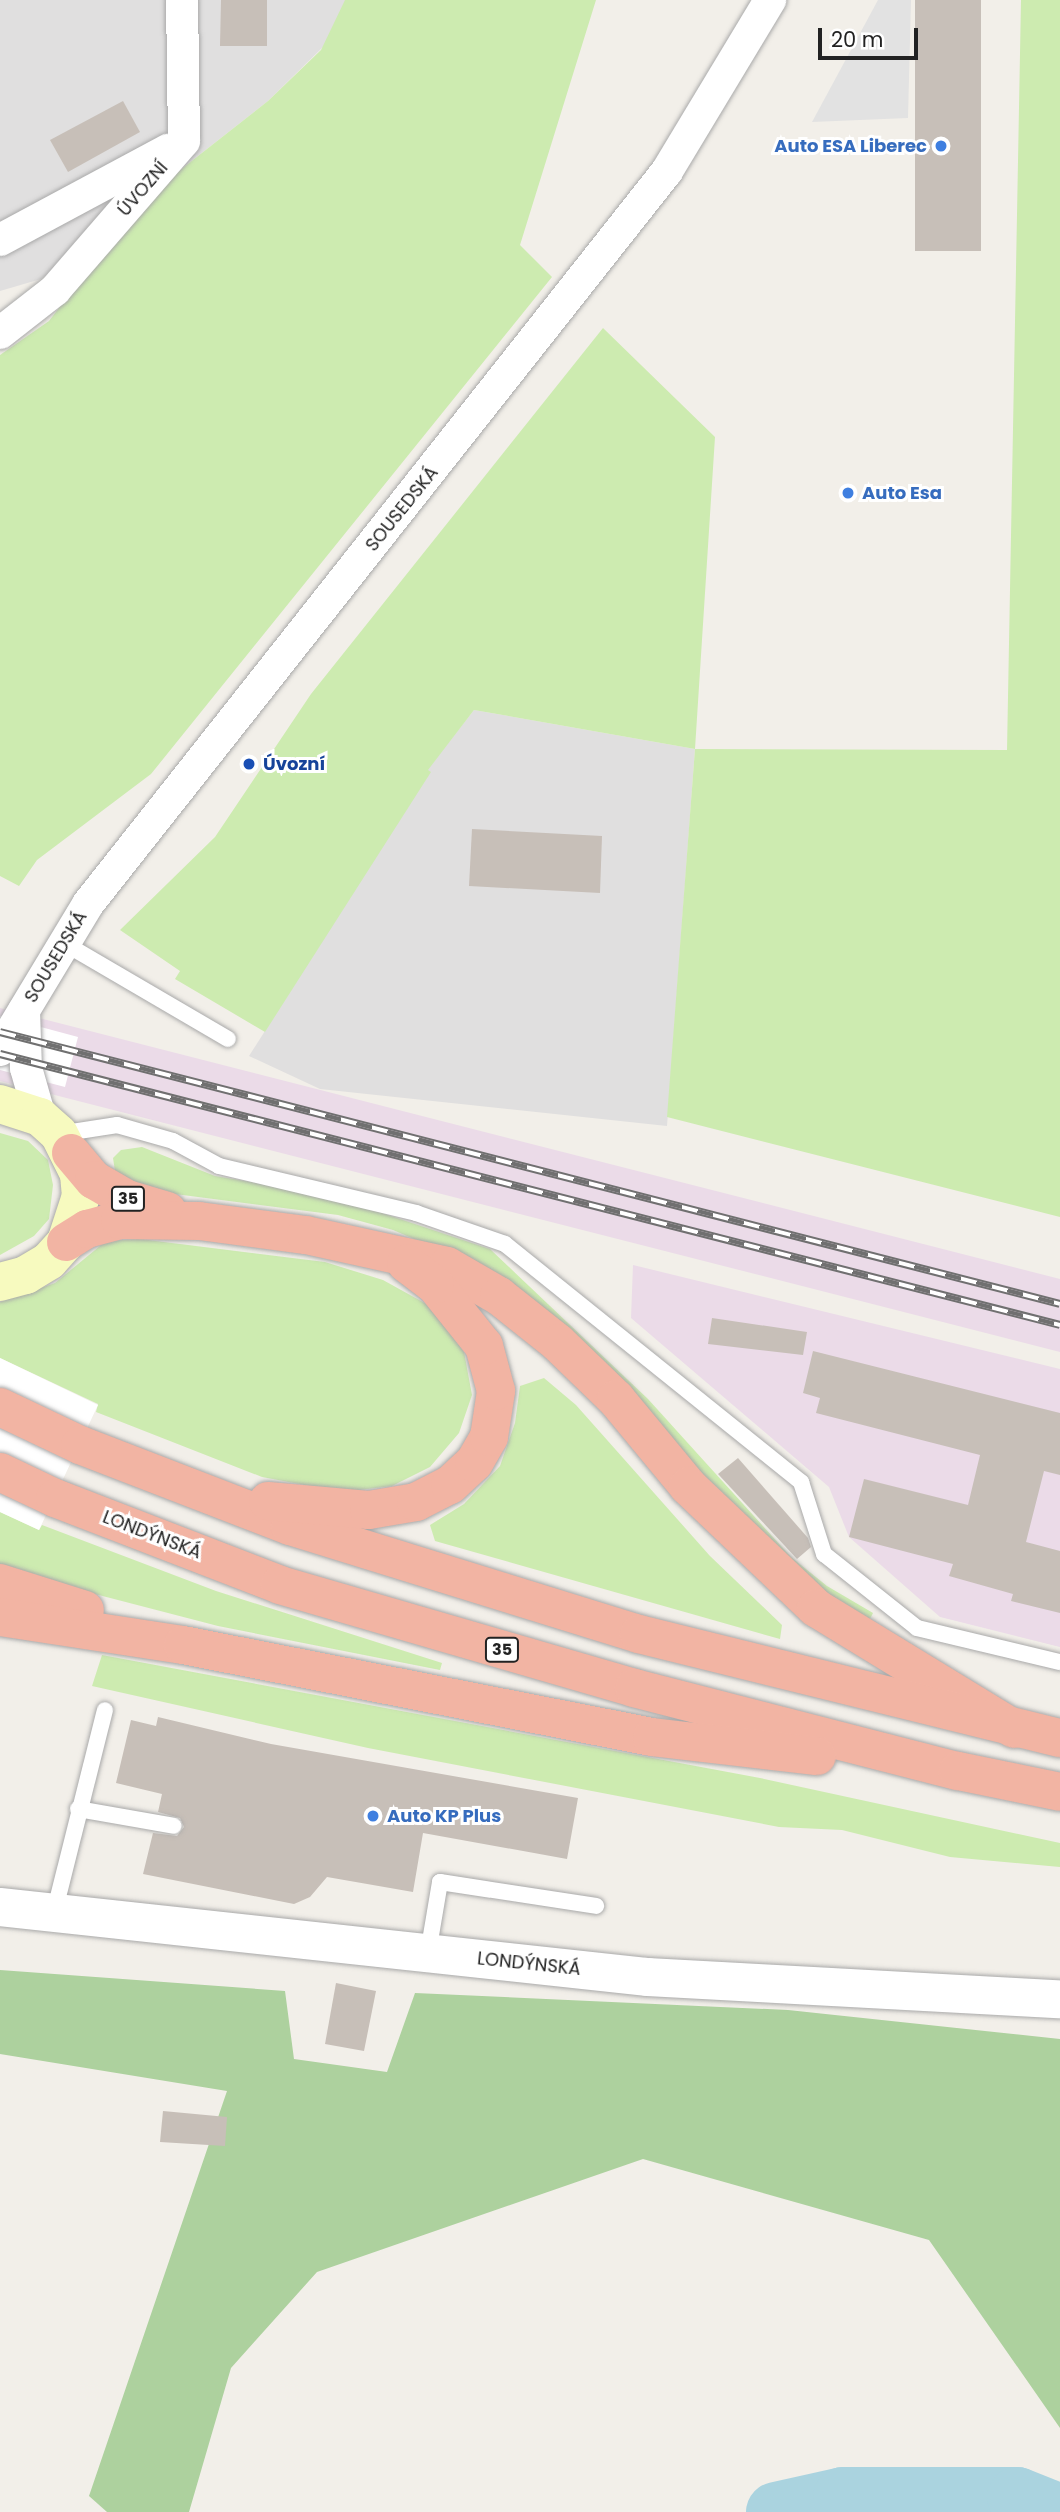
<!DOCTYPE html>
<meta charset="utf-8">
<style>
body{margin:0}
#map{position:relative;width:1060px;height:2512px;overflow:hidden;background:#f2efe9;font-family:Poppins,sans-serif}
div>[style]{position:absolute}
[style*='--x']{left:calc(var(--x)*1px);top:calc(var(--y)*1px);width:calc(var(--w)*1px);rotate:calc(var(--a)*1deg)}
.residential>*{inset:0;background:#e0dfdf}
.industrial>*{inset:0;background:#ebdbe8}
.grass>*{inset:0;background:#cdebb0}
.forest>*{inset:0;background:#add19e}
.parking>*{inset:0;background:#e2e2e2}
.pier>*{inset:0;background:#fff}
.river>*{height:60px;margin:-30px;padding:0 30px;transform-origin:30px;border-radius:30px;background:#aad3df}
.building>*{inset:0;background:#c7bfb8}
.roads{filter:drop-shadow(0 0 2px #a9a9a9) drop-shadow(0 0 2px #a9a9a9)}
.service>*{height:16px;margin:-8px;padding:0 8px;transform-origin:8px;border-radius:8px;background:#fff}
.minor>*{height:32px;margin:-16px;padding:0 16px;transform-origin:16px;border-radius:16px;background:#fff}
.tertiary>*{height:38px;margin:-19px;padding:0 19px;transform-origin:19px;border-radius:19px;background:#fff}
.secondary>*{height:38px;margin:-19px;padding:0 19px;transform-origin:19px;border-radius:19px;background:#f7fabf}
.trunk>*{height:38px;margin:-19px;padding:0 19px;transform-origin:19px;border-radius:19px;background:#f2b4a3}
.rail>*{height:8px;margin-top:-4px;transform-origin:0;background:repeating-linear-gradient(90deg,#fff 0 16px,#707070 0 32px);box-sizing:border-box;border-block:2px solid #707070}
.dots>*{width:19px;height:19px;translate:-50% -50%;box-sizing:border-box;border:4px solid #fff;border-radius:50%}
span{translate:-50% -50%;white-space:nowrap;text-align:center;line-height:1.15;-webkit-text-stroke:6px #fff;paint-order:stroke}
.shield-label span{padding:2px 5px;background:#fff;border:2px solid;border-radius:5px;-webkit-text-stroke-width:0}
.shield-label{font-size:16px;color:#222;font-weight:700}
.shop-label{font-size:18px;color:#366cbe;font-weight:700}
.right{translate:-100% -50%;text-align:right}
.left{translate:0 -50%;text-align:left}
.street-label{font-size:18px;color:#222}
.transit-label{font-size:18px;color:#164399;font-weight:700}
.scale{position:absolute;left:818px;top:28px;width:100px;height:32px;box-sizing:border-box;border:4px solid #222;border-top:0;padding-left:9px;font-size:21px;line-height:24px;white-space:nowrap;color:#222;-webkit-text-stroke:5px #fff;paint-order:stroke}
</style>
<div id="map">
<div class="residential">
<i style="clip-path:polygon(0 0,349px 0,324px 46px,268px 101px,41px 279px,0 291px)"></i>
<i style="clip-path:polygon(474px 710px,695px 749px,667px 1126px,320px 1089px,249px 1056px,430px 772px,427px 770px)"></i>
</div>
<div class="industrial">
<i style="clip-path:polygon(0 1008px,1060px 1279px,1060px 1352px,0 1081px)"></i>
<i style="clip-path:polygon(633px 1265px,1060px 1369px,1060px 1647px,940px 1617px,849px 1537px,829px 1487px,631px 1318px)"></i>
</div>
<div class="grass">
<i style="clip-path:polygon(345px 0,596px 0,520px 245px,552px 277px,151px 774px,37px 860px,19px 886px,0 876px,0 355px,49px 321px,142px 200px,268px 101px,321px 50px)"></i>
<i style="clip-path:polygon(1021px 0,1060px 0,1060px 1217px,667px 1117px,695px 749px,474px 710px,428px 770px,431px 772px,265px 1032px,175px 979px,180px 971px,120px 930px,215px 837px,311px 694px,603px 328px,715px 437px,695px 749px,1007px 750px)"></i>
<i style="clip-path:polygon(0 1133px,28px 1141px,48px 1160px,53px 1185px,49px 1219px,34px 1236px,0 1255px)"></i>
<i style="clip-path:polygon(142px 1147px,215px 1176px,325px 1194px,490px 1249px,648px 1399px,791px 1557px,827px 1586px,873px 1613px,865px 1629px,452px 1255px,393px 1230px,338px 1215px,144px 1190px,115px 1171px,113px 1158px,121px 1150px)"></i>
<i style="clip-path:polygon(140px 1239px,325px 1262px,383px 1280px,430px 1306px,464px 1352px,472px 1395px,459px 1433px,430px 1467px,392px 1486px,342px 1492px,262px 1477px,96px 1412px,98px 1404px,0 1358px,0 1302px,55px 1283px,106px 1241px)"></i>
<i style="clip-path:polygon(544px 1378px,576px 1405px,710px 1556px,782px 1625px,780px 1639px,435px 1541px,430px 1525px,464px 1504px,500px 1466px,515px 1423px,520px 1386px)"></i>
<i style="clip-path:polygon(0 1512px,39px 1530px,42px 1525px,216px 1591px,442px 1663px,440px 1670px,218px 1626px,41px 1580px,0 1565px)"></i>
<i style="clip-path:polygon(102px 1655px,760px 1778px,1060px 1843px,1060px 1867px,950px 1857px,842px 1830px,779px 1827px,368px 1748px,92px 1686px)"></i>
</div>
<div class="forest">
<i style="clip-path:polygon(0 1970px,285px 1991px,294px 2059px,387px 2072px,415px 1993px,788px 2010px,1060px 2039px,1060px 2428px,929px 2240px,643px 2159px,317px 2272px,231px 2368px,189px 2512px,107px 2512px,89px 2496px,227px 2091px,0 2054px)"></i>
</div>
<div class="parking">
<i style="clip-path:polygon(878px 0,911px 0,908px 118px,812px 122px)"></i>
</div>
<div class="pier">
<i style="clip-path:polygon(0 1016px,78px 1037px,65px 1087px,0 1070px)"></i>
<i style="clip-path:polygon(0 1358px,98px 1405px,39px 1530px,0 1512px)"></i>
</div>
<div class="river">
<i style="--x:776;--y:2512;--w:69;--a:-12.6"></i>
<i style="--x:843;--y:2497;--w:174;--a:0"></i>
<i style="--x:1017;--y:2497;--w:41;--a:21.5"></i>
</div>
<div class="building">
<i style="clip-path:polygon(221px 0,267px 0,267px 46px,220px 46px)"></i>
<i style="clip-path:polygon(915px 0,981px 0,981px 251px,915px 251px)"></i>
<i style="clip-path:polygon(123px 101px,140px 132px,68px 172px,50px 140px)"></i>
<i style="clip-path:polygon(472px 829px,602px 836px,600px 893px,469px 886px)"></i>
<i style="clip-path:polygon(712px 1318px,807px 1332px,803px 1355px,708px 1344px)"></i>
<i style="clip-path:polygon(813px 1351px,1060px 1413px,1060px 1475px,1044px 1471px,1026px 1542px,1060px 1551px,1060px 1613px,1011px 1601px,1013px 1594px,949px 1576px,953px 1564px,849px 1537px,864px 1479px,968px 1505px,980px 1455px,816px 1413px,820px 1398px,803px 1393px)"></i>
<i style="clip-path:polygon(738px 1458px,808px 1538px,811px 1547px,797px 1559px,718px 1474px)"></i>
<i style="clip-path:polygon(158px 1717px,271px 1744px,578px 1798px,567px 1859px,423px 1833px,413px 1892px,327px 1877px,310px 1897px,294px 1904px,143px 1874px,153px 1833px,177px 1836px,184px 1827px,180px 1818px,158px 1812px,162px 1794px,116px 1783px,131px 1720px,156px 1726px)"></i>
<i style="clip-path:polygon(336px 1983px,376px 1991px,364px 2051px,325px 2044px)"></i>
<i style="clip-path:polygon(163px 2111px,227px 2117px,225px 2146px,160px 2142px)"></i>
</div>
<div class="roads">
<div class="service">
<i style="--x:62;--y:942;--w:192;--a:30.3"></i>
<i style="--x:59;--y:1134;--w:59;--a:-8.8"></i>
<i style="--x:117;--y:1125;--w:58;--a:15.9"></i>
<i style="--x:173;--y:1141;--w:52;--a:28.5"></i>
<i style="--x:219;--y:1166;--w:203;--a:13.4"></i>
<i style="--x:416;--y:1213;--w:94;--a:19.2"></i>
<i style="--x:505;--y:1244;--w:380;--a:38.8"></i>
<i style="--x:801;--y:1482;--w:76;--a:72.3"></i>
<i style="--x:824;--y:1554;--w:119;--a:38.5"></i>
<i style="--x:917;--y:1628;--w:147;--a:13.4"></i>
<i style="--x:78;--y:1809;--w:97;--a:10"></i>
<i style="--x:54;--y:1913;--w:209;--a:-75.9"></i>
<i style="--x:428;--y:1953;--w:72;--a:-80.4"></i>
<i style="--x:440;--y:1882;--w:158;--a:8.7"></i>
</div>
<div class="minor">
<i style="--x:0;--y:240;--w:191;--a:-28.2"></i>
<i style="--x:0;--y:333;--w:70;--a:-38"></i>
<i style="--x:55;--y:290;--w:197;--a:-49.1"></i>
<i style="--x:184;--y:141;--w:141;--a:-90.8"></i>
<i style="--x:24;--y:1011;--w:57;--a:88"></i>
<i style="--x:26;--y:1068;--w:51;--a:74.1"></i>
<i style="--x:0;--y:1050;--w:170;--a:-58.9"></i>
<i style="--x:88;--y:904;--w:934;--a:-51.69"></i>
<i style="--x:667;--y:171;--w:200;--a:-58.9"></i>
</div>
<div class="tertiary">
<i style="--x:0;--y:1907;--w:652;--a:6.17"></i>
<i style="--x:648;--y:1977;--w:413;--a:3.1"></i>
</div>
<div class="secondary">
<i style="--x:0;--y:1104;--w:42;--a:18"></i>
<i style="--x:40;--y:1117;--w:25;--a:42"></i>
<i style="--x:59;--y:1134;--w:45;--a:63.4"></i>
<i style="--x:79;--y:1174;--w:22;--a:85"></i>
<i style="--x:81;--y:1196;--w:48;--a:108.1"></i>
<i style="--x:66;--y:1242;--w:25;--a:132"></i>
<i style="--x:49;--y:1261;--w:27;--a:149"></i>
<i style="--x:26;--y:1275;--w:27;--a:165"></i>
</div>
<div class="trunk">
<i style="--x:71;--y:1153;--w:35;--a:50"></i>
<i style="--x:94;--y:1180;--w:38;--a:30"></i>
<i style="--x:127;--y:1199;--w:42;--a:16.7"></i>
<i style="--x:66;--y:1242;--w:25;--a:-32"></i>
<i style="--x:87;--y:1229;--w:34;--a:-15"></i>
<i style="--x:120;--y:1220;--w:79;--a:0.7"></i>
<i style="--x:199;--y:1221;--w:108;--a:7.5"></i>
<i style="--x:306;--y:1235;--w:144;--a:12.4"></i>
<i style="--x:447;--y:1266;--w:60;--a:30"></i>
<i style="--x:499;--y:1296;--w:75;--a:38.5"></i>
<i style="--x:558;--y:1343;--w:81;--a:44"></i>
<i style="--x:616;--y:1399;--w:113;--a:50.4"></i>
<i style="--x:688;--y:1486;--w:177;--a:43.6"></i>
<i style="--x:816;--y:1608;--w:232;--a:31.4"></i>
<i style="--x:0;--y:1407;--w:89;--a:25.4"></i>
<i style="--x:80;--y:1445;--w:225;--a:21.1"></i>
<i style="--x:290;--y:1526;--w:365;--a:17.2"></i>
<i style="--x:639;--y:1634;--w:434;--a:13.9"></i>
<i style="--x:0;--y:1472;--w:61;--a:25.3"></i>
<i style="--x:55;--y:1498;--w:241;--a:21.1"></i>
<i style="--x:280;--y:1585;--w:369;--a:16.2"></i>
<i style="--x:634;--y:1688;--w:334;--a:14.4"></i>
<i style="--x:958;--y:1771;--w:104;--a:11.6"></i>
<i style="--x:268;--y:1501;--w:101;--a:5.1"></i>
<i style="--x:369;--y:1510;--w:48;--a:-9.7"></i>
<i style="--x:416;--y:1502;--w:38;--a:-27"></i>
<i style="--x:450;--y:1485;--w:33;--a:-43"></i>
<i style="--x:474;--y:1463;--w:30;--a:-60"></i>
<i style="--x:489;--y:1437;--w:47;--a:-81.3"></i>
<i style="--x:496;--y:1391;--w:47;--a:-104.9"></i>
<i style="--x:484;--y:1346;--w:78;--a:-128.8"></i>
<i style="--x:435;--y:1285;--w:36;--a:-143"></i>
<i style="--x:0;--y:1583;--w:89;--a:17.6"></i>
<i style="--x:0;--y:1617;--w:185;--a:8.7"></i>
<i style="--x:183;--y:1645;--w:478;--a:11.1"></i>
<i style="--x:652;--y:1737;--w:166;--a:6.6"></i>
</div>
</div>
<div class="rail">
<i style="--x:0;--y:1032;--w:1094;--a:14.39"></i>
<i style="--x:0;--y:1054;--w:1094;--a:14.34"></i>
</div>
<div class="dots">
<i style="left:941px;top:146px;background:#3f7fe0"></i>
<i style="left:848px;top:493px;background:#3f7fe0"></i>
<i style="left:249px;top:764px;background:#1a4fb4"></i>
<i style="left:373px;top:1816px;background:#3f7fe0"></i>
</div>
<div class="shield-label">
<span style="left:128px;top:1199px">35</span>
<span style="left:502px;top:1650px">35</span>
</div>
<div class="shop-label">
<span class="right" style="left:927px;top:146px">Auto ESA Liberec</span>
<span class="left" style="left:862px;top:493px">Auto Esa</span>
<span class="left" style="left:387px;top:1816px">Auto KP Plus</span>
</div>
<div class="street-label">
<span style="left:143px;top:189px;rotate:-49deg">ÚVOZNÍ</span>
<span style="left:402px;top:509px;rotate:-51deg">SOUSEDSKÁ</span>
<span style="left:56px;top:957px;rotate:-59deg">SOUSEDSKÁ</span>
<span style="left:152px;top:1535px;rotate:21deg">LONDÝNSKÁ</span>
<span style="left:529px;top:1964px;rotate:6deg">LONDÝNSKÁ</span>
</div>
<div class="transit-label">
<span class="left" style="left:263px;top:764px">Úvozní</span>
</div>
<div class="scale">20 m</div>
</div>
